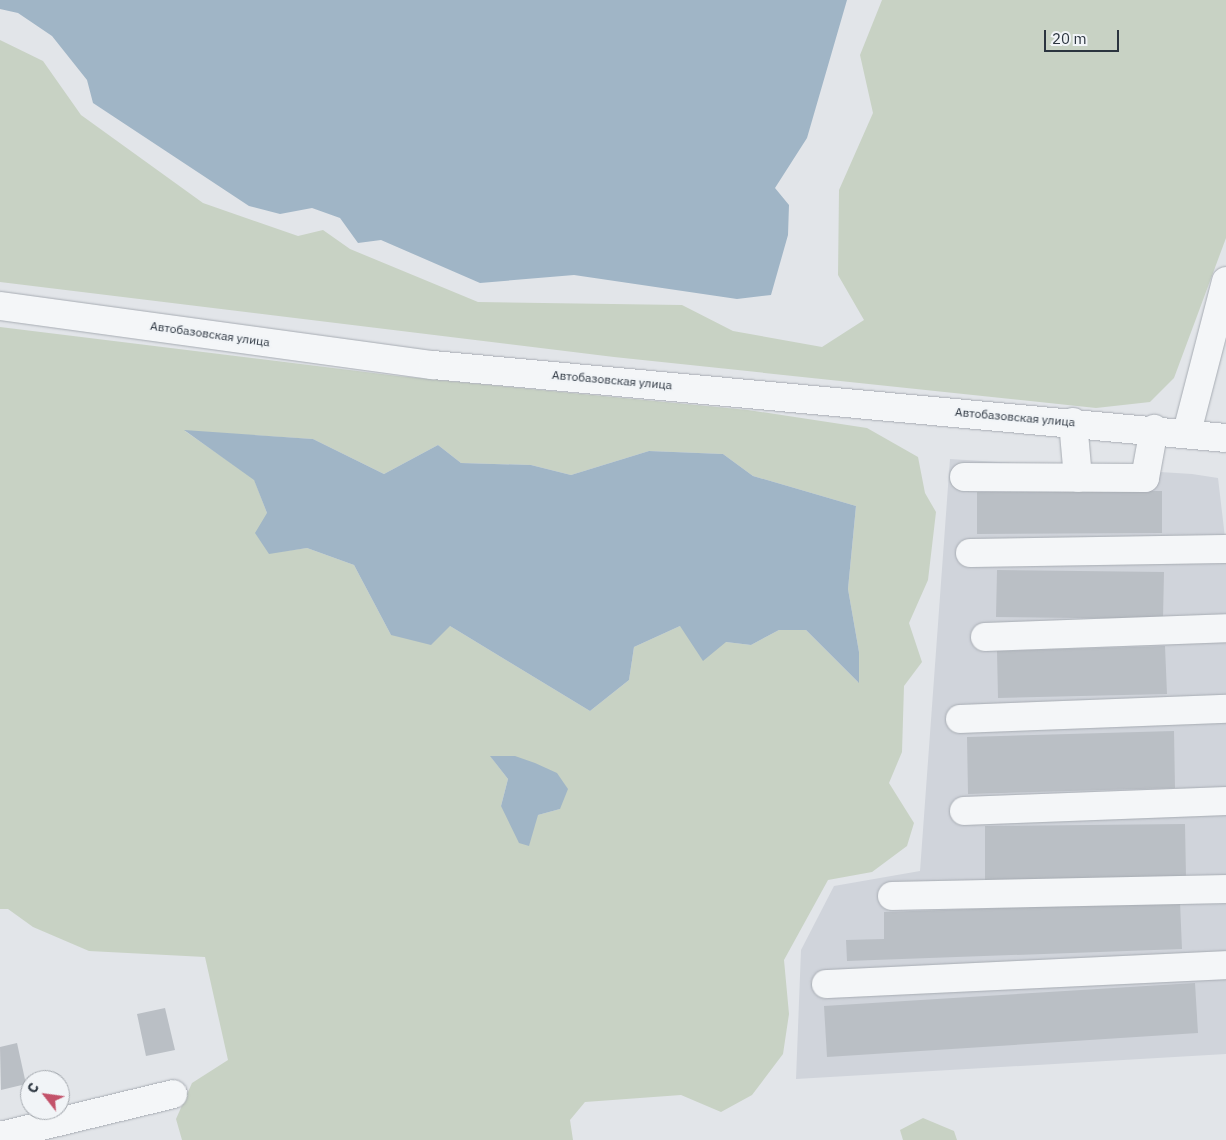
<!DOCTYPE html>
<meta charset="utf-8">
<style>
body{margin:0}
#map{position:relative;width:1226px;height:1140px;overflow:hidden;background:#e2e5e9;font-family:"IBM Plex Sans",sans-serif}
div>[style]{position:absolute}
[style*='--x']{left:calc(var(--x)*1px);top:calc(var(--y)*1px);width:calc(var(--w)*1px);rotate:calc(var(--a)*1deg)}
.built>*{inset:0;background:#d0d4db}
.green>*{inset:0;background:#c8d2c4}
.water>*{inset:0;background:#a0b5c6}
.building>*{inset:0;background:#babfc5}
.roads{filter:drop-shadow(0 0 1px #a7acb3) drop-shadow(0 0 1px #a7acb3)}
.minor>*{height:28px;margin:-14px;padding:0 14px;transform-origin:14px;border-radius:14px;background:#f4f6f8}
span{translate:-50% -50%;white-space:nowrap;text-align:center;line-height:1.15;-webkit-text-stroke:4px #f1f4f7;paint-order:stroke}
.street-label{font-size:12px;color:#2b343f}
.north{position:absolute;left:20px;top:1070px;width:50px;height:50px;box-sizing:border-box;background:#f1f4f7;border:1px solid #a2a7ad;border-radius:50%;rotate:300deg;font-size:14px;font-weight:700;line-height:20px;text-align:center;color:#2b343f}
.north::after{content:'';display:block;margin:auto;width:18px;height:22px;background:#c3526a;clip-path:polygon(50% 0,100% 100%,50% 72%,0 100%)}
.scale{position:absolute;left:1044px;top:30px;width:75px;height:22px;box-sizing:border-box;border:2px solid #2b343f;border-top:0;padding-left:6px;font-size:15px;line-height:18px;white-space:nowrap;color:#2b343f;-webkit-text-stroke:4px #f1f4f7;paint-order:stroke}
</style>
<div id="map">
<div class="built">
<i style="clip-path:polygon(950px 459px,1192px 474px,1218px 478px,1226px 546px,1226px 1054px,796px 1079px,801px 950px,834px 886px,920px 871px)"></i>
</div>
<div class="green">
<i style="clip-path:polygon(882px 0,1226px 0,1226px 238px,1174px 378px,1150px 402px,1096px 408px,614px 357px,0 282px,0 40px,43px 61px,81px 115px,203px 203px,298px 236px,323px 230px,350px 249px,478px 302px,682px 305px,733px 331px,822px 347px,864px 320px,838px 275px,839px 190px,873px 113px,860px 55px)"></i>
<i style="clip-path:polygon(evenodd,0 327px,398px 376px,748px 410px,867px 428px,918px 457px,925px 493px,936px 512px,928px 580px,909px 623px,922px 662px,904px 686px,902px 752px,889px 783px,914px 823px,907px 846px,872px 872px,828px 880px,784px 960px,789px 1014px,783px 1054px,752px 1095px,721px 1112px,681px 1095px,585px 1102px,570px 1120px,573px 1140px,182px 1140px,176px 1119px,192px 1083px,228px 1060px,205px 957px,89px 951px,33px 927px,8px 909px,0 909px,0 327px,185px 431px,313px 439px,384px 474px,438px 445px,461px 463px,531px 465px,571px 475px,649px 451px,723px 454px,753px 476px,856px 506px,848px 589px,859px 652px,858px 682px,806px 630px,779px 630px,751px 645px,726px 642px,680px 626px,634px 647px,629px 680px,590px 711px,450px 626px,391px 635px,354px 565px,307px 548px,269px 553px,267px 513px,254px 479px,185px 431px,0 327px,491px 757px,560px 809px,538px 815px,501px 806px,508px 779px,491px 757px)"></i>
<i style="clip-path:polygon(923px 1118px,954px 1131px,957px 1140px,903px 1140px,900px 1130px)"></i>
</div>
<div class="water">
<i style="clip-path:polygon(0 0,847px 0,807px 138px,775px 188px,789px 205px,788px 235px,771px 295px,737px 299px,574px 275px,480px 283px,381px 240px,358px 243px,340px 218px,312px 208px,280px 214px,249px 206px,93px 103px,87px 80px,52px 36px,18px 13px,0 9px)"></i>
<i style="clip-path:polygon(184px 430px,313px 439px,384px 474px,438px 445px,461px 463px,531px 465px,571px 475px,649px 451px,723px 454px,753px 476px,856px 506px,848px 589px,859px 652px,859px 683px,806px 630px,779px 630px,751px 645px,726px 642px,703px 661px,680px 626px,634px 647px,629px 680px,590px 711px,450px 626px,431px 645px,391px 635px,354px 565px,307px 548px,269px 554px,255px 533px,267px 513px,254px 480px)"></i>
<i style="clip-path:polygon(490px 756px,515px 756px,535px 763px,557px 773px,568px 789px,560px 809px,538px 815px,529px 846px,519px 843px,501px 806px,508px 779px)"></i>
</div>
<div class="building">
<i style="clip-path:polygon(1162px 491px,1162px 533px,977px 534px,977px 492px)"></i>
<i style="clip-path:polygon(997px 570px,1164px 572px,1163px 619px,996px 617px)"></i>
<i style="clip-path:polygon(1165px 646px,1167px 694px,998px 698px,997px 651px)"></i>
<i style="clip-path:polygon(1174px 731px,1175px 788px,968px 794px,967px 737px)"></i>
<i style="clip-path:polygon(1185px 824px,1186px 877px,985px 880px,985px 826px)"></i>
<i style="clip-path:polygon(1180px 902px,1182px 949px,847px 961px,846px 940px,884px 939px,884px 912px)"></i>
<i style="clip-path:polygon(1195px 983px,1198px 1033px,827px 1057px,824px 1006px)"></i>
<i style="clip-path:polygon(165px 1008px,175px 1050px,146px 1056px,137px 1014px)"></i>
<i style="clip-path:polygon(17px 1043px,26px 1084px,1px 1090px,0 1047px)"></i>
</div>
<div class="roads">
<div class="minor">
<i style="--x:0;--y:306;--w:437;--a:7.8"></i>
<i style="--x:433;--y:365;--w:796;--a:5.26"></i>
<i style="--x:1073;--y:422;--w:56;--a:84.9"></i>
<i style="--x:1187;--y:432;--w:156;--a:-75.5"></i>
<i style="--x:964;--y:477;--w:181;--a:0.3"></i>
<i style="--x:1145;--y:478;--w:50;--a:-79.6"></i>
<i style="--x:970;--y:553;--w:256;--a:-0.9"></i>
<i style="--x:985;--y:637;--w:241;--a:-2.1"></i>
<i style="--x:960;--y:719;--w:266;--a:-2.2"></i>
<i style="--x:964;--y:811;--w:262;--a:-2.2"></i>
<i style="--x:892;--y:896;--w:334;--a:-1.2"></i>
<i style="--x:826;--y:984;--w:400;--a:-2.7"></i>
<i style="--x:0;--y:1136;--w:178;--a:-13.6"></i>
</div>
</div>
<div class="street-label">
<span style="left:210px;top:334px;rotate:8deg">Автобазовская улица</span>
<span style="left:612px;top:380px;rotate:5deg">Автобазовская улица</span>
<span style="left:1015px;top:417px;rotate:5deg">Автобазовская улица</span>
</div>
<div class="north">С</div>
<div class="scale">20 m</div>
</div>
